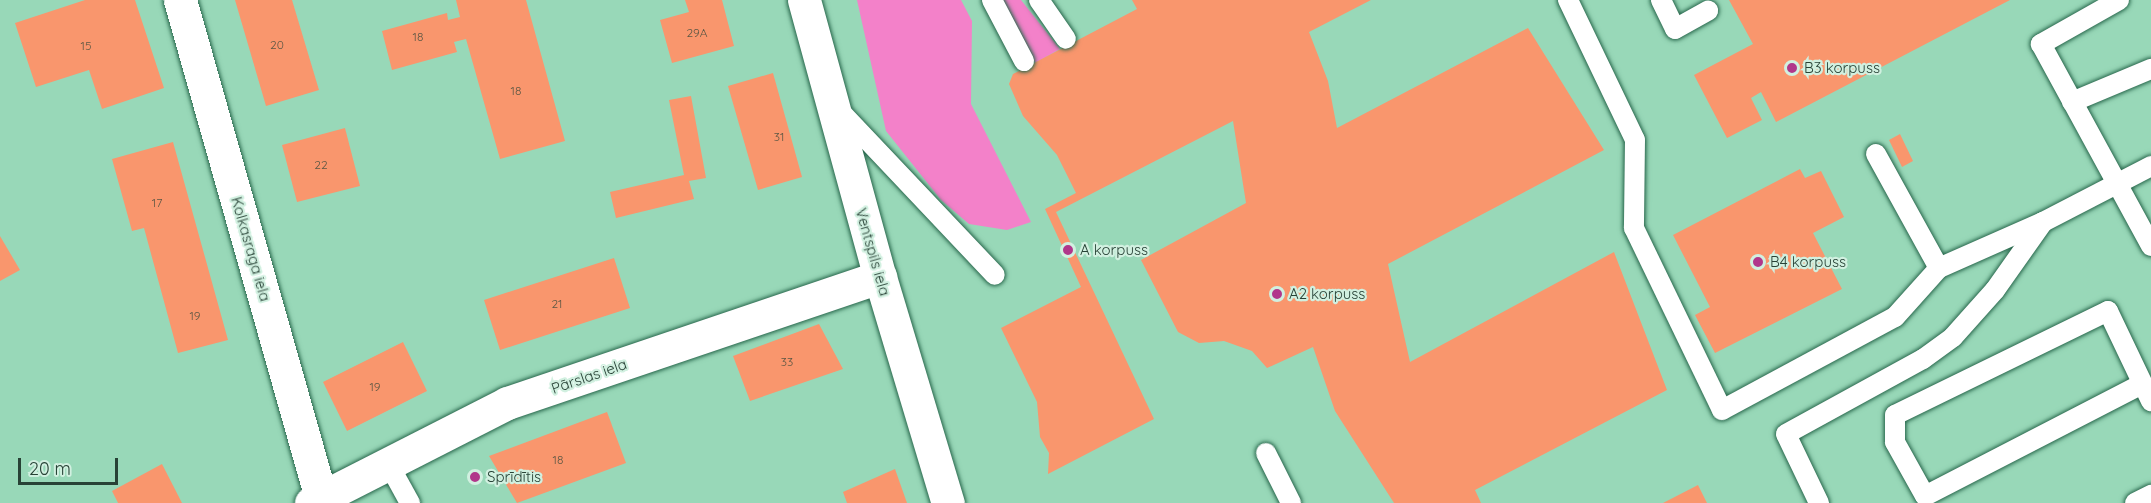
<!DOCTYPE html>
<meta charset="utf-8">
<style>
body{margin:0}
#map{position:relative;width:2151px;height:503px;overflow:hidden;background:#98d8b8;font-family:Quicksand,sans-serif}
div>[style]{position:absolute}
[style*='--x']{left:calc(var(--x)*1px);top:calc(var(--y)*1px);width:calc(var(--w)*1px);rotate:calc(var(--a)*1deg)}
.green>*{inset:0;background:#f381c9}
.building>*{inset:0;background:#f9966d}
.roads{filter:drop-shadow(0 0 2px #28674c) drop-shadow(0 0 2px #28674c)}
.lane>*{height:20px;margin:-10px;padding:0 10px;transform-origin:10px;border-radius:10px;background:#fff}
.street>*{height:33px;margin:-16.5px;padding:0 16.5px;transform-origin:16.5px;border-radius:16.5px;background:#fff}
.dots>*{width:16px;height:16px;translate:-50% -50%;box-sizing:border-box;border:3px solid #d1f0e0;border-radius:50%}
span{translate:-50% -50%;white-space:nowrap;text-align:center;line-height:1.15;-webkit-text-stroke:4.5px #d1f0e0;paint-order:stroke}
.number-label{font-size:12px;color:#5c5744}
.number-label span{-webkit-text-stroke-width:0}
.poi-label{font-size:15px;color:#284236}
.left{translate:0 -50%;text-align:left}
.street-label{font-size:15px;color:#284236}
.scale{position:absolute;left:18px;top:458px;width:100px;height:27px;box-sizing:border-box;border:3px solid #284236;border-top:0;padding-left:8px;font-size:18px;line-height:21px;white-space:nowrap;color:#284236;-webkit-text-stroke:4px #d1f0e0;paint-order:stroke}
</style>
<div id="map">
<div class="green">
<i style="clip-path:polygon(857px 0,961px 0,972px 21px,971px 104px,1031px 222px,1007px 230px,969px 224px,941px 200px,886px 131px)"></i>
<i style="clip-path:polygon(1002px 0,1021px 0,1060px 49px,1035px 63px)"></i>
</div>
<div class="building">
<i style="clip-path:polygon(85px 0,135px 0,164px 88px,102px 109px,89px 70px,36px 87px,15px 23px)"></i>
<i style="clip-path:polygon(235px 0,292px 0,319px 90px,266px 106px)"></i>
<i style="clip-path:polygon(456px 0,526px 0,565px 141px,500px 159px,466px 39px,454px 42px,457px 52px,392px 70px,382px 31px,447px 13px,448px 20px,460px 17px)"></i>
<i style="clip-path:polygon(685px 0,722px 0,734px 46px,672px 63px,660px 20px,689px 12px)"></i>
<i style="clip-path:polygon(1132px 0,1371px 0,1309px 32px,1328px 81px,1337px 128px,1528px 28px,1604px 150px,1388px 264px,1410px 362px,1614px 252px,1667px 390px,1475px 490px,1481px 503px,1394px 503px,1335px 411px,1313px 347px,1267px 368px,1252px 351px,1224px 341px,1199px 343px,1178px 332px,1141px 260px,1246px 203px,1233px 121px,1056px 212px,1154px 419px,1048px 474px,1049px 453px,1040px 437px,1037px 402px,1001px 328px,1081px 287px,1045px 209px,1076px 193px,1057px 155px,1023px 116px,1009px 84px,1013px 74px,1137px 9px)"></i>
<i style="clip-path:polygon(1729px 0,2010px 0,1776px 122px,1761px 92px,1751px 98px,1762px 120px,1727px 138px,1694px 75px,1753px 44px)"></i>
<i style="clip-path:polygon(773px 73px,802px 177px,758px 190px,728px 86px)"></i>
<i style="clip-path:polygon(691px 96px,706px 178px,689px 181px,694px 199px,616px 218px,610px 192px,684px 175px,669px 100px)"></i>
<i style="clip-path:polygon(345px 128px,360px 186px,297px 202px,282px 145px)"></i>
<i style="clip-path:polygon(1900px 134px,1913px 161px,1902px 167px,1889px 140px)"></i>
<i style="clip-path:polygon(173px 142px,228px 340px,178px 353px,144px 228px,132px 231px,112px 159px)"></i>
<i style="clip-path:polygon(1800px 169px,1805px 178px,1821px 171px,1844px 217px,1813px 233px,1842px 289px,1715px 353px,1695px 315px,1710px 307px,1673px 235px)"></i>
<i style="clip-path:polygon(0 236px,20px 270px,0 281px)"></i>
<i style="clip-path:polygon(614px 258px,630px 308px,500px 350px,484px 300px)"></i>
<i style="clip-path:polygon(819px 324px,843px 369px,750px 401px,733px 356px)"></i>
<i style="clip-path:polygon(403px 342px,427px 391px,347px 431px,323px 382px)"></i>
<i style="clip-path:polygon(607px 412px,626px 463px,517px 503px,489px 456px)"></i>
<i style="clip-path:polygon(162px 464px,182px 503px,118px 503px,112px 491px)"></i>
<i style="clip-path:polygon(895px 469px,907px 503px,847px 503px,843px 492px)"></i>
<i style="clip-path:polygon(1698px 485px,1707px 503px,1663px 503px)"></i>
</div>
<div class="roads">
<div class="lane">
<i style="--x:992;--y:0;--w:69;--a:62.3"></i>
<i style="--x:1039;--y:0;--w:47;--a:55.3"></i>
<i style="--x:1568;--y:0;--w:155;--a:64.4"></i>
<i style="--x:1635;--y:140;--w:88;--a:90.7"></i>
<i style="--x:1634;--y:228;--w:202;--a:64.2"></i>
<i style="--x:1722;--y:410;--w:196;--a:-28.3"></i>
<i style="--x:1895;--y:317;--w:66;--a:-48.1"></i>
<i style="--x:1939;--y:268;--w:114;--a:-23.9"></i>
<i style="--x:2043;--y:222;--w:122;--a:-27.4"></i>
<i style="--x:1661;--y:0;--w:32;--a:64"></i>
<i style="--x:1675;--y:29;--w:38;--a:-29"></i>
<i style="--x:2119;--y:0;--w:90;--a:150.6"></i>
<i style="--x:2041;--y:44;--w:230;--a:61.4"></i>
<i style="--x:2072;--y:102;--w:86;--a:-22.7"></i>
<i style="--x:838;--y:109;--w:228;--a:46.6"></i>
<i style="--x:1876;--y:154;--w:130;--a:61.1"></i>
<i style="--x:2142;--y:384;--w:244;--a:152.7"></i>
<i style="--x:1925;--y:496;--w:62;--a:-119.1"></i>
<i style="--x:1895;--y:442;--w:27;--a:-90"></i>
<i style="--x:1895;--y:415;--w:237;--a:-26"></i>
<i style="--x:2108;--y:311;--w:100;--a:64.5"></i>
<i style="--x:1266;--y:453;--w:56;--a:63.4"></i>
<i style="--x:388;--y:463;--w:46;--a:61.2"></i>
<i style="--x:1819;--y:503;--w:76;--a:-115.6"></i>
<i style="--x:1786;--y:434;--w:156;--a:-28.7"></i>
<i style="--x:1923;--y:359;--w:37;--a:-36"></i>
<i style="--x:1953;--y:337;--w:63;--a:-48.2"></i>
<i style="--x:1995;--y:290;--w:83;--a:-54.8"></i>
<i style="--x:2135;--y:503;--w:18;--a:-27"></i>
</div>
<div class="street">
<i style="--x:180;--y:0;--w:518;--a:74.19"></i>
<i style="--x:804;--y:0;--w:287;--a:74.7"></i>
<i style="--x:880;--y:277;--w:236;--a:73.3"></i>
<i style="--x:311;--y:503;--w:220;--a:-27"></i>
<i style="--x:507;--y:403;--w:394;--a:-18.7"></i>
</div>
</div>
<div class="dots">
<i style="left:1792px;top:68px;background:#b1378b"></i>
<i style="left:1068px;top:250px;background:#b1378b"></i>
<i style="left:1758px;top:262px;background:#b1378b"></i>
<i style="left:1277px;top:294px;background:#b1378b"></i>
<i style="left:475px;top:477px;background:#b1378b"></i>
</div>
<div class="number-label">
<span style="left:697px;top:33px">29A</span>
<span style="left:418px;top:37px">18</span>
<span style="left:277px;top:45px">20</span>
<span style="left:86px;top:46px">15</span>
<span style="left:516px;top:91px">18</span>
<span style="left:779px;top:137px">31</span>
<span style="left:321px;top:165px">22</span>
<span style="left:157px;top:203px">17</span>
<span style="left:557px;top:304px">21</span>
<span style="left:195px;top:316px">19</span>
<span style="left:787px;top:362px">33</span>
<span style="left:375px;top:387px">19</span>
<span style="left:558px;top:460px">18</span>
</div>
<div class="poi-label">
<span class="left" style="left:1804px;top:68px">B3 korpuss</span>
<span class="left" style="left:1080px;top:250px">A korpuss</span>
<span class="left" style="left:1770px;top:262px">B4 korpuss</span>
<span class="left" style="left:1289px;top:294px">A2 korpuss</span>
<span class="left" style="left:487px;top:477px">Sprīdītis</span>
</div>
<div class="street-label">
<span style="left:251px;top:249px;rotate:74deg">Kolkasraga iela</span>
<span style="left:873px;top:252px;rotate:74deg">Ventspils iela</span>
<span style="left:589px;top:376px;rotate:-19deg">Pārslas iela</span>
</div>
<div class="scale">20 m</div>
</div>
